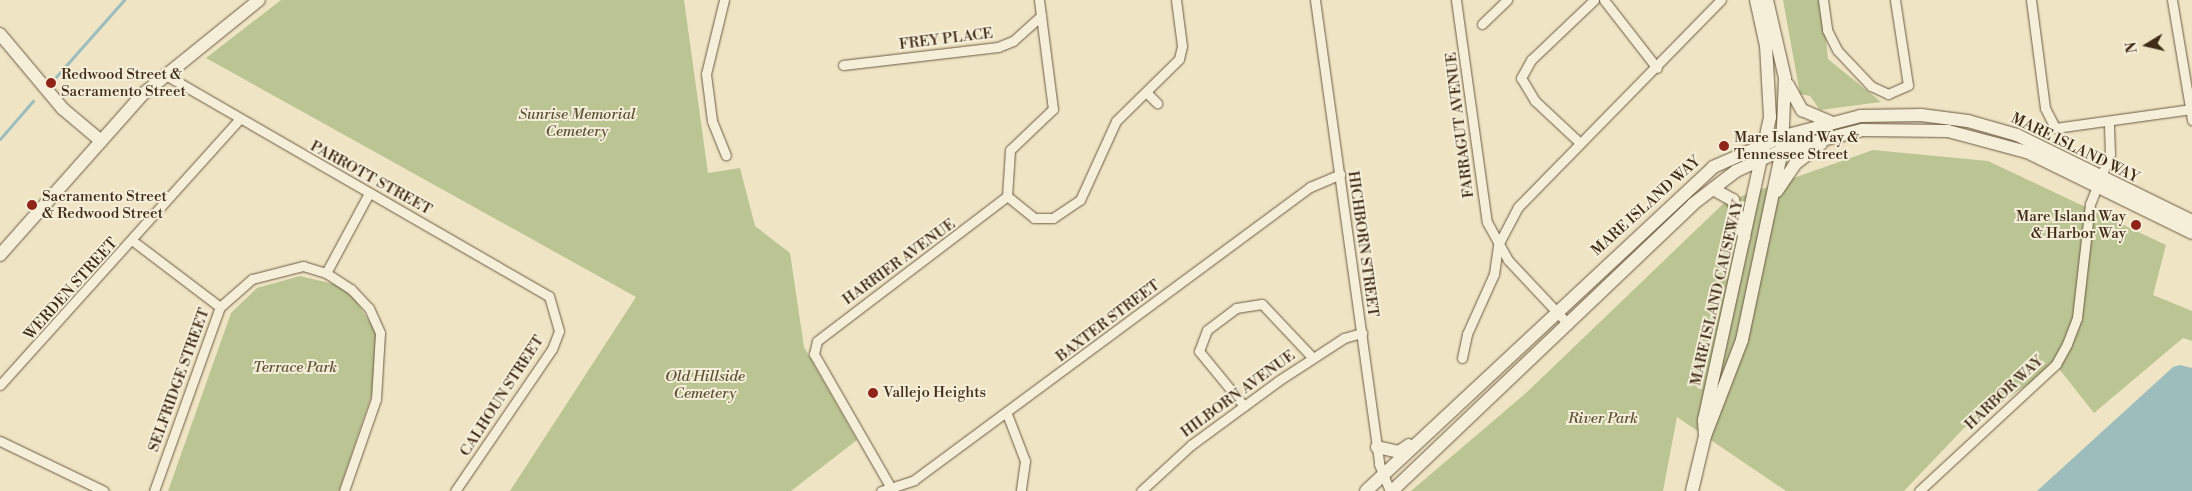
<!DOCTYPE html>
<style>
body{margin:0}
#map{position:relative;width:2192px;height:491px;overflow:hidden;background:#efe5c5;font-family:"Libre Bodoni",serif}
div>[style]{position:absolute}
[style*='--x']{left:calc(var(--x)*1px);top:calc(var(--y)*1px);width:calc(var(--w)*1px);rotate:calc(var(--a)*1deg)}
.green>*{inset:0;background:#bbc493}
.water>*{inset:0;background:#9dbdbd}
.stream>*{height:2.5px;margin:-1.25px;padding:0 1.25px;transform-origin:1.25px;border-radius:1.25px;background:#9dbdbd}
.roads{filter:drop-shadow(0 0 1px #6b5a42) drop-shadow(0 0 1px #6b5a42)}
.street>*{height:9px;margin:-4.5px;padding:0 4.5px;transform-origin:4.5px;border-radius:4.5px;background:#f5eed9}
.secondary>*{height:12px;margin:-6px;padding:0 6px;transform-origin:6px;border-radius:6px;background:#f5eed9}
.dots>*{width:14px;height:14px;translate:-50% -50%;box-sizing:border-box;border:2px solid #f5eed9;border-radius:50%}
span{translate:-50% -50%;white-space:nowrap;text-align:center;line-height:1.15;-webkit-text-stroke:4px #f5eed9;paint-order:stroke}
.street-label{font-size:15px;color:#3f2c16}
.poi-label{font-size:15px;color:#3f2c16}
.left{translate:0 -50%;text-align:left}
.right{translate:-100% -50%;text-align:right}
.park-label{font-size:15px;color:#5e5235;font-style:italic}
.north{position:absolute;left:2122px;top:20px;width:50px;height:50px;-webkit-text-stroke:4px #f5eed9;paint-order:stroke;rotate:261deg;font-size:14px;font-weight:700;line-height:20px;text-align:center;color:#3f2c16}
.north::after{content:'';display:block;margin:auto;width:18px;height:22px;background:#3f2c16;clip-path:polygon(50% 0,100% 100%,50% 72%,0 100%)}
</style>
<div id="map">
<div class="green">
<i style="clip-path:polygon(281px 0,684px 0,708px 173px,740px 168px,755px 226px,790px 253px,804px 347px,857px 440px,791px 491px,510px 491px,636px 297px,206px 58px)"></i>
<i style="clip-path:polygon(1783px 0,1822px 0,1828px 59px,1881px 102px,1820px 110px,1810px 96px,1800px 94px)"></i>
<i style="clip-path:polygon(1873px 150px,1988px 161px,2166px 245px,2153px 295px,2192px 311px,2192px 341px,2183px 338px,2094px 413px,2056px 365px,1964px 428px,1904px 491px,1786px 491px,1677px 417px,1663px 491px,1411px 491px,1526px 393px,1725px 202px)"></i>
<i style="clip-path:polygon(300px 276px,338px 285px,354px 298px,375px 330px,379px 352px,375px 385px,339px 491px,168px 491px,231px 313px,257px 288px)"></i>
</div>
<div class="water">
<i style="clip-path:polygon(2180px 365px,2192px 368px,2192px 491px,2037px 491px,2173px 367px)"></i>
</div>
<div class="stream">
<i style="--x:55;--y:78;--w:104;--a:-48.5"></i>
<i style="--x:0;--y:139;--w:50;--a:-49"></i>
</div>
<div class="roads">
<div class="street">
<i style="--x:724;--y:0;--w:76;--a:103.7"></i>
<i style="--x:706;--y:74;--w:47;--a:82.7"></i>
<i style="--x:712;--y:121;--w:37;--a:68"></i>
<i style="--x:1039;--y:0;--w:110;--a:82.7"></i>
<i style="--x:1053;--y:109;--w:59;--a:136.4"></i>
<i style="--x:1010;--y:150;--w:46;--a:93.7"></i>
<i style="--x:1007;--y:196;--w:35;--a:39"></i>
<i style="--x:1034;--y:218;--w:19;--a:0"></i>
<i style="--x:1053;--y:218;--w:32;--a:-34"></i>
<i style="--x:1080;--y:200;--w:87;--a:-65.5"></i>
<i style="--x:1116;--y:121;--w:88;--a:-44.5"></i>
<i style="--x:1179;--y:59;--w:13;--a:-77"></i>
<i style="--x:1182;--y:46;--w:46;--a:-97.4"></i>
<i style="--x:1315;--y:0;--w:468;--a:82.1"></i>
<i style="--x:1379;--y:464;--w:29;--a:68"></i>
<i style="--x:1456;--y:0;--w:224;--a:82.1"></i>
<i style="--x:1487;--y:222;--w:43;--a:61.1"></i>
<i style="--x:1508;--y:260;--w:88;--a:46.8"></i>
<i style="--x:1604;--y:0;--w:86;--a:52.1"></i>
<i style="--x:1823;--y:0;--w:30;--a:82"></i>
<i style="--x:1827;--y:30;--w:22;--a:63"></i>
<i style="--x:1837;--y:50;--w:50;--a:46.6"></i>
<i style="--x:1871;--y:86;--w:19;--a:25"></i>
<i style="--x:1888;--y:94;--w:22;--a:-24"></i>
<i style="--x:1908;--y:85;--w:86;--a:-98.7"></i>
<i style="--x:2031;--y:0;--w:109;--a:82.6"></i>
<i style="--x:2045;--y:108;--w:22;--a:63"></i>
<i style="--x:2055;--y:128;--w:138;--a:-7.9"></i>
<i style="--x:2172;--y:0;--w:122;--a:80.5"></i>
<i style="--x:1482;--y:24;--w:35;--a:-44"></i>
<i style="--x:843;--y:65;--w:156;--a:-6.6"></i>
<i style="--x:998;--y:47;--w:16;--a:-22"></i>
<i style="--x:1013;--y:41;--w:38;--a:-42"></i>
<i style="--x:164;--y:74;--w:444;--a:30"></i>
<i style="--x:549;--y:296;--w:36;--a:74"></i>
<i style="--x:559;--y:331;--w:19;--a:111"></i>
<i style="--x:552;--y:349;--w:172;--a:124.3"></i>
<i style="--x:1146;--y:92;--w:16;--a:45"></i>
<i style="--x:1579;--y:142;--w:60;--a:-137"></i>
<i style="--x:1535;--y:101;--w:27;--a:-121"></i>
<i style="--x:1521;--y:78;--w:21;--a:-61"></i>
<i style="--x:1531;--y:60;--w:87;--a:-43.6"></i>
<i style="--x:133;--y:241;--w:109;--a:37.2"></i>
<i style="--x:326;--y:273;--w:91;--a:-61.7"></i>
<i style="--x:1462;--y:358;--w:25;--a:-78"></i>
<i style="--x:1467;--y:334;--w:66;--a:-65.8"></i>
<i style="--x:1494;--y:274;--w:29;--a:-82"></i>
<i style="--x:1498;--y:245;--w:43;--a:-62.2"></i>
<i style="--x:1518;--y:207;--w:290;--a:-45.6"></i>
<i style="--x:0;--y:385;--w:357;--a:-48"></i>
<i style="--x:1244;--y:406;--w:71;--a:-129.3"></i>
<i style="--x:1199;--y:351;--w:22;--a:-69"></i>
<i style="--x:1207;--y:330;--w:36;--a:-37"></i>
<i style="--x:1236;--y:308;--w:26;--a:-9"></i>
<i style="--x:1262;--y:304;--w:73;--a:46.7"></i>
<i style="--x:1007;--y:414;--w:50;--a:69"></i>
<i style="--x:1025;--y:461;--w:30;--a:98"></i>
<i style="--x:0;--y:441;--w:115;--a:25.7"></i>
<i style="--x:891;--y:488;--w:155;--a:-119.9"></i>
<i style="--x:814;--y:354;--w:13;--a:-77"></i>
<i style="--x:817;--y:341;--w:239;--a:-37.3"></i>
<i style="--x:154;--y:491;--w:195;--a:-70.3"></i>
<i style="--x:220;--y:307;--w:43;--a:-41.2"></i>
<i style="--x:252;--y:279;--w:53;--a:-14.3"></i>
<i style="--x:303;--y:266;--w:24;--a:17"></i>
<i style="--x:326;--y:273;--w:30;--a:33"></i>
<i style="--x:351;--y:289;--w:26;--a:47"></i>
<i style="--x:369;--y:308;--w:27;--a:66"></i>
<i style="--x:380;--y:333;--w:66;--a:93.5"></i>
<i style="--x:376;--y:399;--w:97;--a:109.2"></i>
<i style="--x:881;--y:491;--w:35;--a:-18"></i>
<i style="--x:914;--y:480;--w:493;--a:-36.5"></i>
<i style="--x:1310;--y:187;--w:33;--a:-23"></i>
<i style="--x:1141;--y:491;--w:68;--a:-42.6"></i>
<i style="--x:1191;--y:445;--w:108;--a:-36.3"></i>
<i style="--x:1278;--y:381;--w:79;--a:-33.1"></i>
<i style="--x:1344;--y:338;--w:19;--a:-16"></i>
<i style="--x:1919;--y:491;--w:187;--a:-42.8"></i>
<i style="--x:2056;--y:364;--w:23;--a:-61"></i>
<i style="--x:2067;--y:344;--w:28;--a:-69"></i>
<i style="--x:2077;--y:318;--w:115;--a:-83.5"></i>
<i style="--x:2090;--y:204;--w:54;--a:-68.2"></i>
<i style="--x:2110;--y:154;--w:32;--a:-92"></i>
</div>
<div class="secondary">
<i style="--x:0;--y:34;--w:98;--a:50"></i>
<i style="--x:63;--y:109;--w:50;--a:40.1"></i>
<i style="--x:1788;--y:85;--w:29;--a:61"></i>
<i style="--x:1802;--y:110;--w:30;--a:23"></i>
<i style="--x:1713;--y:189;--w:23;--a:29"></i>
<i style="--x:1733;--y:200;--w:39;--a:73"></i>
<i style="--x:1777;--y:191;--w:32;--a:-56"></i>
<i style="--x:1795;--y:164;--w:33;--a:-38"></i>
<i style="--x:0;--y:255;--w:215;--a:-48.4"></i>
<i style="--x:143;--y:94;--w:149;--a:-39"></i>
<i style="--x:1705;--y:436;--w:16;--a:-94"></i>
<i style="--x:1704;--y:420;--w:310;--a:-77.7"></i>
<i style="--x:1770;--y:117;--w:71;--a:-93.2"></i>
<i style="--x:1766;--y:46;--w:47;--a:-102.3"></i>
<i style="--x:1377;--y:447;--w:23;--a:13"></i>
<i style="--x:1399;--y:452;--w:12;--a:-35"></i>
<i style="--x:1366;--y:491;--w:475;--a:-43"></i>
<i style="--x:1713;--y:167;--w:77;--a:-23.6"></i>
<i style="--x:1784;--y:136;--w:79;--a:-14.7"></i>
<i style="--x:1860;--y:116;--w:61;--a:-0.9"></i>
<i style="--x:1921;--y:115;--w:47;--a:7.3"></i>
<i style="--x:1968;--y:121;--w:51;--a:15.9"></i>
<i style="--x:2017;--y:135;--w:195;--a:26.2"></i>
<i style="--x:1392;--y:491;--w:416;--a:-43.6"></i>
<i style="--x:1693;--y:204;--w:54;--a:-37.5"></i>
<i style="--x:1736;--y:171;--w:51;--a:-24.5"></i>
<i style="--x:1782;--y:150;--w:82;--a:-14"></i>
<i style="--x:1862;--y:130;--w:86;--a:0.7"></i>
<i style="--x:1948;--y:131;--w:82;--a:14.9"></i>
<i style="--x:2027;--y:152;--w:184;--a:26.1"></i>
<i style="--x:1692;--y:491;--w:57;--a:-76.7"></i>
<i style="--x:1705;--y:436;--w:103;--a:-68.9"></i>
<i style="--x:1742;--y:340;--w:194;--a:-78.1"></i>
<i style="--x:1782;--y:150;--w:72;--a:-87.6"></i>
<i style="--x:1785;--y:78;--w:80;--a:-103"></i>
</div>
</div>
<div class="dots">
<i style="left:51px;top:83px;background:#8f2418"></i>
<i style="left:1724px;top:146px;background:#8f2418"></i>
<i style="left:32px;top:205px;background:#8f2418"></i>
<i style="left:2136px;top:225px;background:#8f2418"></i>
<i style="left:873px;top:393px;background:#8f2418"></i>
</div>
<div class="street-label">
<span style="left:946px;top:39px;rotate:-7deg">FREY PLACE</span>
<span style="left:1460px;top:125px;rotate:-97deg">FARRAGUT AVENUE</span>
<span style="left:2075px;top:148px;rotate:26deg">MARE ISLAND WAY</span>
<span style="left:371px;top:178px;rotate:29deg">PARROTT STREET</span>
<span style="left:1646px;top:206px;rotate:-42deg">MARE ISLAND WAY</span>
<span style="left:1363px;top:244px;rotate:82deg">HICHBORN STREET</span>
<span style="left:899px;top:262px;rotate:-36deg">HARRIER AVENUE</span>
<span style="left:71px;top:289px;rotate:-48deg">WERDEN STREET</span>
<span style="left:1717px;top:293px;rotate:-77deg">MARE ISLAND CAUSEWAY</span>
<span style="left:1108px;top:321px;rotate:-37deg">BAXTER STREET</span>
<span style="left:179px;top:380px;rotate:-70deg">SELFRIDGE STREET</span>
<span style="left:2004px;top:393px;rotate:-43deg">HARBOR WAY</span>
<span style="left:1238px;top:394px;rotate:-36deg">HILBORN AVENUE</span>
<span style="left:502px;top:396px;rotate:-57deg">CALHOUN STREET</span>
</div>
<div class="poi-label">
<span class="left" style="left:61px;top:83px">Redwood Street &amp;<br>Sacramento Street</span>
<span class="left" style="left:1734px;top:146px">Mare Island Way &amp;<br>Tennessee Street</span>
<span class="left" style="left:42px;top:205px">Sacramento Street<br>&amp; Redwood Street</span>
<span class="right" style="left:2126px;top:225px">Mare Island Way<br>&amp; Harbor Way</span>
<span class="left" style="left:883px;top:393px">Vallejo Heights</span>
</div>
<div class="park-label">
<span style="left:577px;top:123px">Sunrise Memorial<br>Cemetery</span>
<span style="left:295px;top:368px">Terrace Park</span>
<span style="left:705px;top:385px">Old Hillside<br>Cemetery</span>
<span style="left:1603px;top:419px">River Park</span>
</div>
<div class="north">N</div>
</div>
